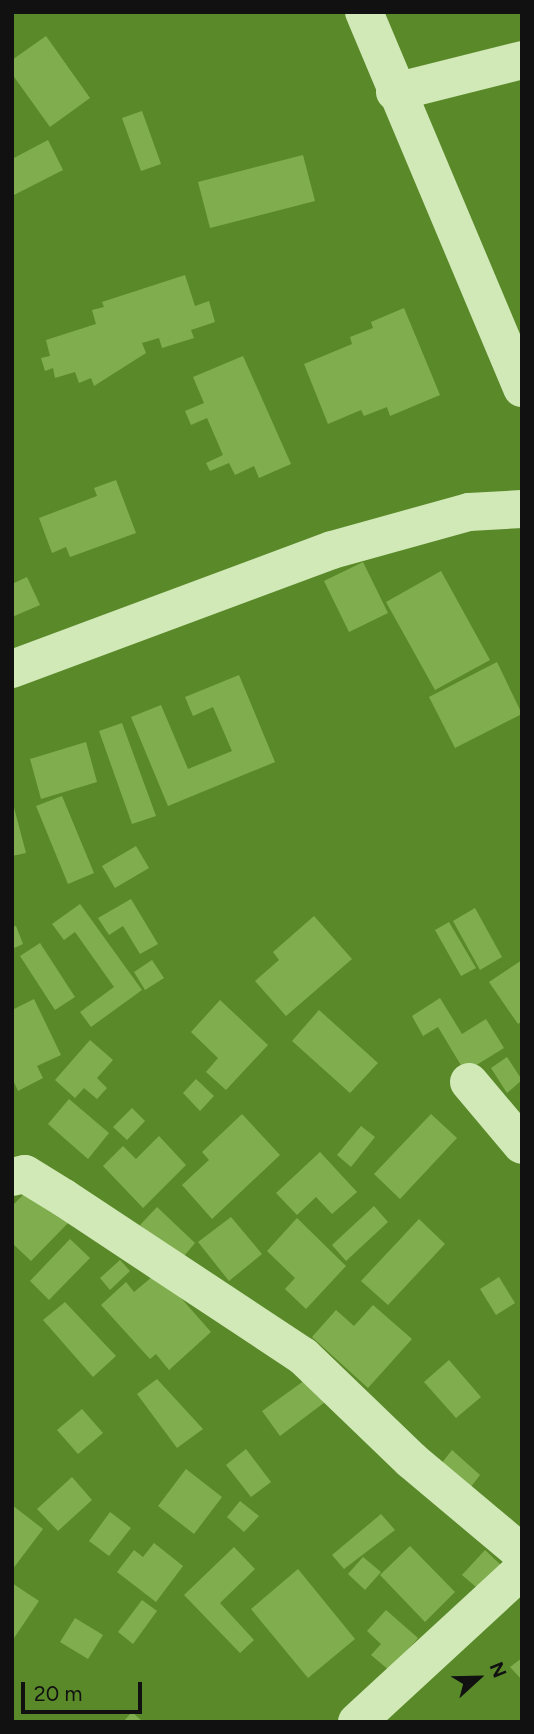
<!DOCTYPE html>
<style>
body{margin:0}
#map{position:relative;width:534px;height:1734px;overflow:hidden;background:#5a8929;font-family:Figtree,sans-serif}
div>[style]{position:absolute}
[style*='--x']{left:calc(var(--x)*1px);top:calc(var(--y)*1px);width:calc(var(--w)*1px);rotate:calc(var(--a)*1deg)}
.building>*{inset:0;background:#80ae4e}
.minor>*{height:38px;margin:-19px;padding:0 19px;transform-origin:19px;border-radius:19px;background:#d1e9b7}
span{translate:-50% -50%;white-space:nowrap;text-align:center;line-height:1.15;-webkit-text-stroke:5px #5a8929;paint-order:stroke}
.frame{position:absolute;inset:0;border:14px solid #111;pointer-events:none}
.north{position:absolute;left:443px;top:1643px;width:70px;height:70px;-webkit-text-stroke:5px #5a8929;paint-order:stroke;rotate:68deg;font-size:19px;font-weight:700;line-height:28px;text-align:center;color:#111}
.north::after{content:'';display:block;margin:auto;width:24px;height:32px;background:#111;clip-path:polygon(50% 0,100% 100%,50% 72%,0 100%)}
.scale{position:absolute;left:21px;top:1682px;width:121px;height:32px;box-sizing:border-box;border:4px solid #111;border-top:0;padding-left:9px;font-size:21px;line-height:24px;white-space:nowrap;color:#111;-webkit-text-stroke:5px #5a8929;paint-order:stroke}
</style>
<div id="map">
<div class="building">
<i style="clip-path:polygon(46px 36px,90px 98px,50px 127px,12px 74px,12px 60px)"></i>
<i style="clip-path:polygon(142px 111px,161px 164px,141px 171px,122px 118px)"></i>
<i style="clip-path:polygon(48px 140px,63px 170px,12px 196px,12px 159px)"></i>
<i style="clip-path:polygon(303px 155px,315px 201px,210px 228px,198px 182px)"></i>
<i style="clip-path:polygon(185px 275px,195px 306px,209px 301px,215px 322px,191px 330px,194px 338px,162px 348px,159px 338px,142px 343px,146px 353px,94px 386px,91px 378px,79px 383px,75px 372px,55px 378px,53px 368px,45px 371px,41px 358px,50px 356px,46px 340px,96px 324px,92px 310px,104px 307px,102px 302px)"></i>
<i style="clip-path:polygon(404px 308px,440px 395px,390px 416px,387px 407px,364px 416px,361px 410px,328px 424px,304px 364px,352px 344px,350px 337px,373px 328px,371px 322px)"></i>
<i style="clip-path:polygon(243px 356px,291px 464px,259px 478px,254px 466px,235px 475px,229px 463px,210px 471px,206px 463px,223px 455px,207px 418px,191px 425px,185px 411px,204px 403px,193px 377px)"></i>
<i style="clip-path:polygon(116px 480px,136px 533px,70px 557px,66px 547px,52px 553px,39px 518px,97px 496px,94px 488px)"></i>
<i style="clip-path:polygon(363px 562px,388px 613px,349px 632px,324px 581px)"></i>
<i style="clip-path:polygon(441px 571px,490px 660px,435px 690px,386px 602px)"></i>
<i style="clip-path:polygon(27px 577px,40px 605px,12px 617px,12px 584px)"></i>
<i style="clip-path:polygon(497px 662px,522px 714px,455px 748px,429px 697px)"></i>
<i style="clip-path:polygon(239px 675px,275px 762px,168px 806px,131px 717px,161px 705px,188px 769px,232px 751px,213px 707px,193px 716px,185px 697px)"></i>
<i style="clip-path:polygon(122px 723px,156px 816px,132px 824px,99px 731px)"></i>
<i style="clip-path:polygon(86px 742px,97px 782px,41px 799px,30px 759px)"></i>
<i style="clip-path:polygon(62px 796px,94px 873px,68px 884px,36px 806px)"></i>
<i style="clip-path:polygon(12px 800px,26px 853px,12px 856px)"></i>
<i style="clip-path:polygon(136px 846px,149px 868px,115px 888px,102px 866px)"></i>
<i style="clip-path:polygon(131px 899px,158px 944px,140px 954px,123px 926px,109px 935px,98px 918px)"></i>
<i style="clip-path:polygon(80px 904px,142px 990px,91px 1027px,80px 1012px,114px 987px,75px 932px,64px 940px,52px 924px)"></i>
<i style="clip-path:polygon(475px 908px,502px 957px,480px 970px,453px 921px)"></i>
<i style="clip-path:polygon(314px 916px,352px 959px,286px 1016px,255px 981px,279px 960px,273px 952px)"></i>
<i style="clip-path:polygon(449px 922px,476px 968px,461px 976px,435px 930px)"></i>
<i style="clip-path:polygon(16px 926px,23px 944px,12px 949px,12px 927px)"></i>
<i style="clip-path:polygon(40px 943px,75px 997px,55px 1010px,20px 956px)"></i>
<i style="clip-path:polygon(152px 960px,164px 978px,145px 990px,134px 972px)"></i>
<i style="clip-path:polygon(522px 960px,522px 1021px,518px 1024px,489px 982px)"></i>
<i style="clip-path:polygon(440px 998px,462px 1034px,486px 1019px,504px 1048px,465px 1072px,438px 1027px,423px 1036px,412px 1016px)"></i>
<i style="clip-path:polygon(34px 999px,61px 1055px,37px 1066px,43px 1078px,18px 1091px,12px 1078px,12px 1010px)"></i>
<i style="clip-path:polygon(220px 1000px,268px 1045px,226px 1090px,206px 1072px,218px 1058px,191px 1032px)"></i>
<i style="clip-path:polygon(319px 1010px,378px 1063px,350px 1093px,292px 1041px)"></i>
<i style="clip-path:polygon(90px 1040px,113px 1060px,97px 1078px,107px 1088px,97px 1099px,84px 1088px,75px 1098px,55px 1080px)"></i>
<i style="clip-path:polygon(507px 1057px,522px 1080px,507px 1093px,491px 1068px)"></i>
<i style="clip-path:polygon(196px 1079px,214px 1096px,200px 1111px,183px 1093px)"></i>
<i style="clip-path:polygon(69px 1099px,109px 1133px,88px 1159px,48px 1124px)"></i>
<i style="clip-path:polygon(132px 1108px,145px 1121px,127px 1140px,113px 1127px)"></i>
<i style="clip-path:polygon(242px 1114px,280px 1155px,212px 1219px,182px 1185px,209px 1160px,202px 1152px)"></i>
<i style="clip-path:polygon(431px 1114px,457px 1138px,400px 1199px,374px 1174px)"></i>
<i style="clip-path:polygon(361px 1126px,375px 1137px,351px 1167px,337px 1155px)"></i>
<i style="clip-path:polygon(159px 1136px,186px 1165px,143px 1208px,103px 1166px,123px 1146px,136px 1159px)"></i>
<i style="clip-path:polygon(320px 1152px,357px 1192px,332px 1214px,316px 1197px,297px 1215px,276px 1193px)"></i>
<i style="clip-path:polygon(34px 1184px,71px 1220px,31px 1261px,12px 1243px,12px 1206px)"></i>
<i style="clip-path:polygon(374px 1206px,388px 1222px,346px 1261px,332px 1245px)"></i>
<i style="clip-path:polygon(157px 1207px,195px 1243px,179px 1262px,140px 1225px)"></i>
<i style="clip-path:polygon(231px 1217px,262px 1254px,229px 1281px,198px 1242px)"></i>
<i style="clip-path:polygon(297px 1218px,346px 1266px,306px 1309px,285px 1289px,295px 1278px,267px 1251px)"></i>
<i style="clip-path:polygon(419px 1219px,445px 1244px,388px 1305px,361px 1281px)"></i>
<i style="clip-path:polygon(70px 1239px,90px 1258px,49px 1300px,30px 1281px)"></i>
<i style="clip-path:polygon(120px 1260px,130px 1271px,110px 1290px,100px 1278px)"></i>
<i style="clip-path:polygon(158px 1272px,211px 1332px,169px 1370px,156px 1354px,150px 1359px,101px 1305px,126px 1282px,134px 1292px)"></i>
<i style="clip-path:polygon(499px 1277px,515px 1303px,496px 1315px,480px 1289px)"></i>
<i style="clip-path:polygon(65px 1302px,116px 1356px,93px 1377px,43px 1320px)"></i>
<i style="clip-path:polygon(373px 1305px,412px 1339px,368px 1388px,312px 1337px,336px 1310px,354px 1326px)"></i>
<i style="clip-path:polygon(449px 1360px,481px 1397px,456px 1418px,424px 1382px)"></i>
<i style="clip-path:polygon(308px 1378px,325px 1402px,280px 1436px,262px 1411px)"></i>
<i style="clip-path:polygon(157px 1379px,203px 1429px,177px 1448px,137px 1394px)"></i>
<i style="clip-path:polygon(82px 1409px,103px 1433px,78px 1454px,57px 1430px)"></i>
<i style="clip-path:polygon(246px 1449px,271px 1482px,251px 1497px,226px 1465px)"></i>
<i style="clip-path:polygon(452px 1450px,480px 1475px,470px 1488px,441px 1464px)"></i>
<i style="clip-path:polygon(186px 1469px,222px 1497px,194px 1534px,158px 1506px)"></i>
<i style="clip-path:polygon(72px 1477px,92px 1500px,58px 1531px,37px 1509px)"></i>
<i style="clip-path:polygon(240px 1501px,259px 1516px,244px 1532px,227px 1517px)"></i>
<i style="clip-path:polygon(12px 1505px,43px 1529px,12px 1570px)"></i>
<i style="clip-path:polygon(110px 1512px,131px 1528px,109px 1556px,89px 1541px)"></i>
<i style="clip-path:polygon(381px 1514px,395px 1530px,344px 1569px,332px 1555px)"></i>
<i style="clip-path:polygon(154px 1543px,183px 1566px,156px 1602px,117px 1572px,134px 1550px,143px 1557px)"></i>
<i style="clip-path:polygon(410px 1546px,455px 1592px,425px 1622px,380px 1575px)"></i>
<i style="clip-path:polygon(234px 1547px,255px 1569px,220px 1603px,254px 1640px,240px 1653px,184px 1595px)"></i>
<i style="clip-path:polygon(485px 1550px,503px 1567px,476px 1587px,462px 1575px)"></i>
<i style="clip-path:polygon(363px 1557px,381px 1572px,365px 1590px,348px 1574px)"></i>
<i style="clip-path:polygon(298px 1569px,355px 1639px,308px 1678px,251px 1609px)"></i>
<i style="clip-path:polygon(12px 1583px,39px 1601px,12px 1641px)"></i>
<i style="clip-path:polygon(142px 1600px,157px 1611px,133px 1644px,118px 1632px)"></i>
<i style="clip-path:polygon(386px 1610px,418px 1638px,390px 1671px,371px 1655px,381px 1644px,367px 1631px)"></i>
<i style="clip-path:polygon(75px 1618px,103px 1635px,88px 1659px,60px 1642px)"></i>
<i style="clip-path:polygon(522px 1658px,522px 1680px,510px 1667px)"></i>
<i style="clip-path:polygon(132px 1712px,143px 1722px,123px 1722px)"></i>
</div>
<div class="minor">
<i style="--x:364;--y:12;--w:408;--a:67.2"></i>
<i style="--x:395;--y:92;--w:131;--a:-14.1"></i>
<i style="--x:12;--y:669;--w:341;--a:-20.4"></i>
<i style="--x:332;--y:550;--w:142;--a:-15.5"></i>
<i style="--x:469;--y:512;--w:53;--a:-3.2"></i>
<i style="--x:469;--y:1082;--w:82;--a:49.9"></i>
<i style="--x:12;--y:1177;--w:13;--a:-13"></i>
<i style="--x:25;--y:1174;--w:46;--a:31.6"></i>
<i style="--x:64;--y:1198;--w:287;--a:33.5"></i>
<i style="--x:303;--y:1356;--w:150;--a:43.9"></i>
<i style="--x:411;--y:1460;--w:145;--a:40"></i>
<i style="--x:357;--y:1722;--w:224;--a:-42.7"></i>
</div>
<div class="frame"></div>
<div class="north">N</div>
<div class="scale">20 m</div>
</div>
